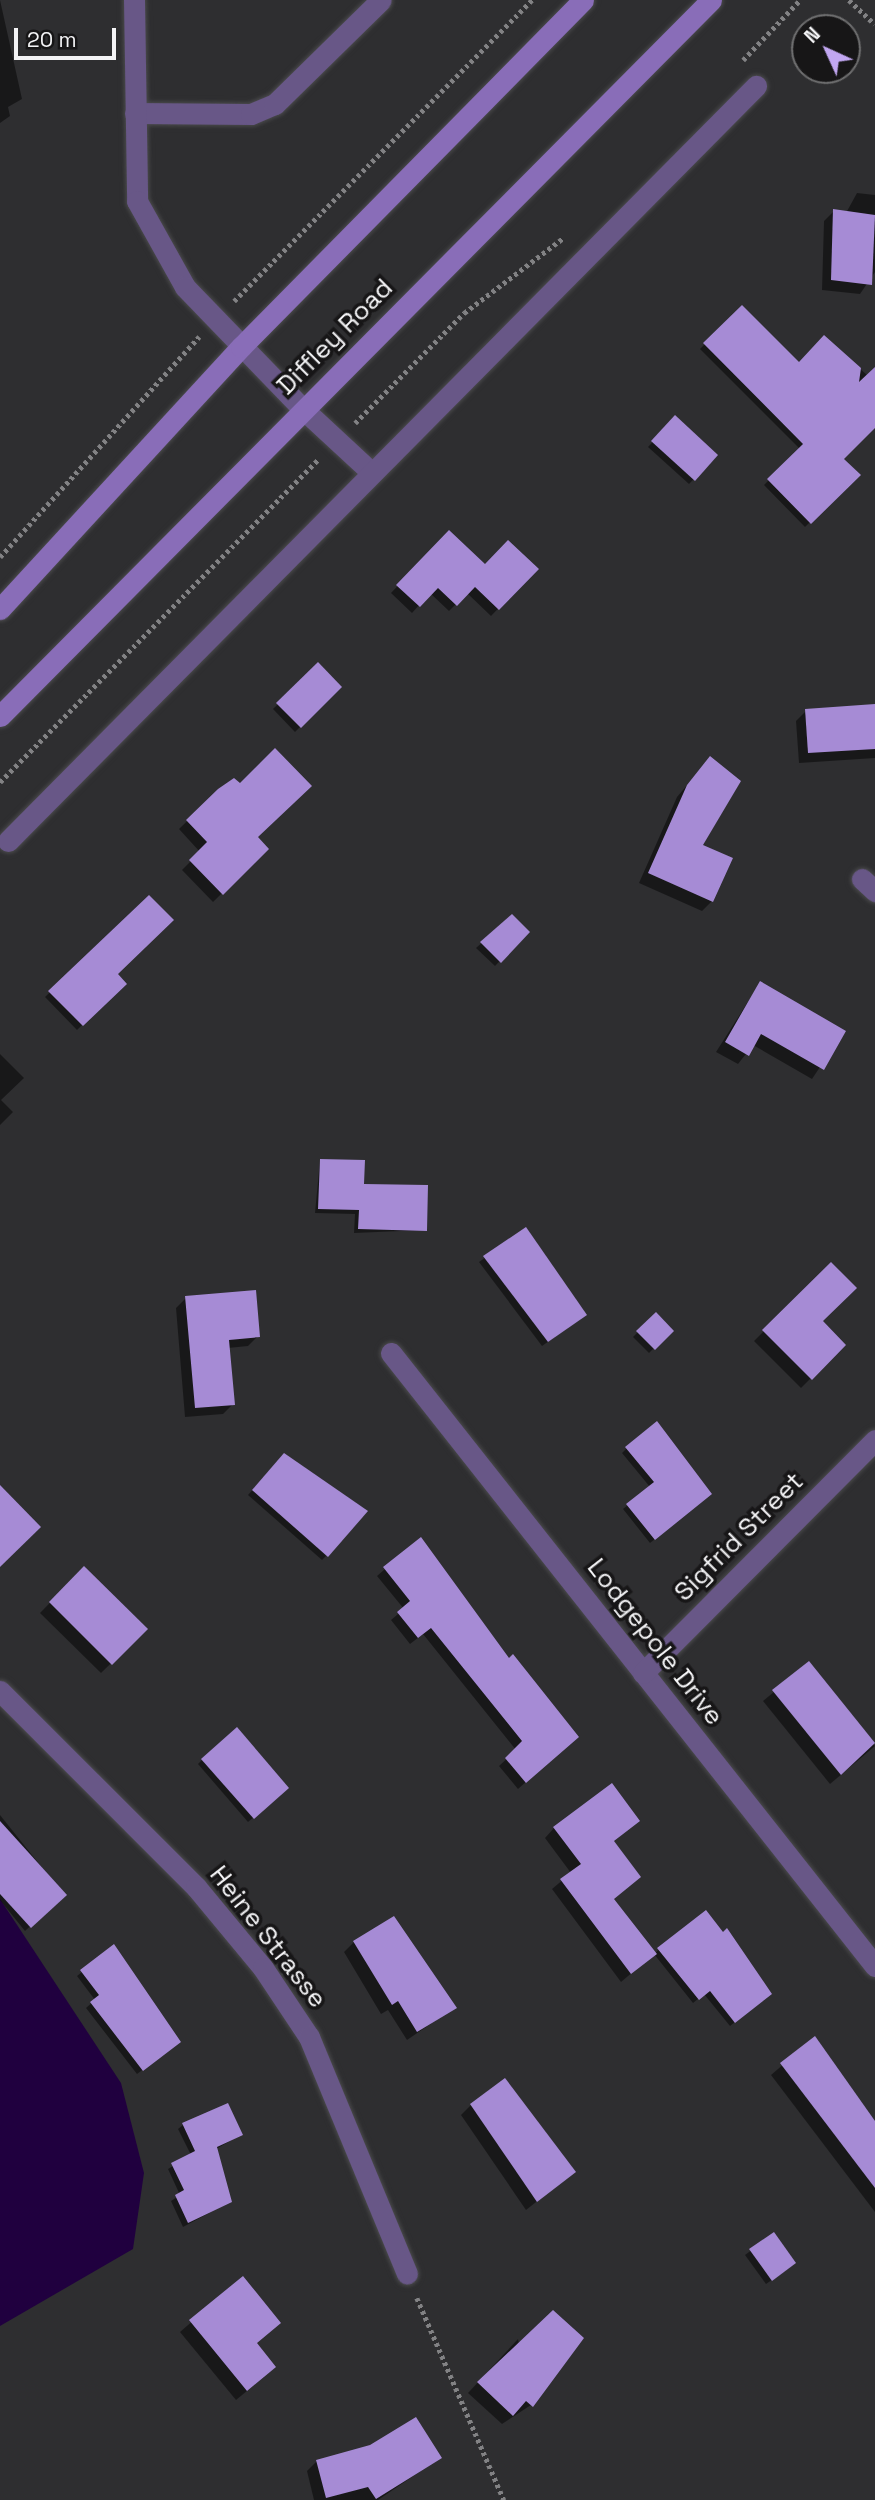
<!DOCTYPE html>
<style>
body{margin:0}
#map{position:relative;width:875px;height:2500px;overflow:hidden;background:#2e2e30;font-family:"Space Grotesk",sans-serif}
div>[style]{position:absolute}
[style*='--x']{left:calc(var(--x)*1px);top:calc(var(--y)*1px);width:calc(var(--w)*1px);rotate:calc(var(--a)*1deg)}
.water>*{inset:0;background:#20003f}
.shadow>*{inset:0;background:#0007}
.building>*{inset:0;background:#a68bd5}
.path>*{height:4.5px;margin-top:-2.25px;transform-origin:0;background:repeating-linear-gradient(90deg,#828284 0 3.5px,transparent 0 7px)}
.roads{filter:drop-shadow(0 0 2px #4a4a4c) drop-shadow(0 0 2px #4a4a4c)}
.service>*{height:21px;margin:-10.5px;padding:0 10.5px;transform-origin:10.5px;border-radius:10.5px;background:#685787}
.minor>*{height:21px;margin:-10.5px;padding:0 10.5px;transform-origin:10.5px;border-radius:10.5px;background:#685787}
.secondary>*{height:21px;margin:-10.5px;padding:0 10.5px;transform-origin:10.5px;border-radius:10.5px;background:#896db8}
span{translate:-50% -50%;white-space:nowrap;text-align:center;line-height:1.15;-webkit-text-stroke:7px #171617;paint-order:stroke}
.street-label{font-size:26px;color:#f4f4f6}
.north{position:absolute;left:791px;top:14px;width:70px;height:70px;box-sizing:border-box;background:#171617;border:2px solid #6f6f70;border-radius:50%;rotate:315deg;font-size:19px;font-weight:700;line-height:28px;text-align:center;color:#f4f4f6}
.north::after{content:'';display:block;margin:auto;width:24px;height:32px;background:#c2a7f2;clip-path:polygon(50% 0,100% 100%,50% 72%,0 100%)}
.scale{position:absolute;left:14px;top:28px;width:102px;height:32px;box-sizing:border-box;border:4px solid #f4f4f6;border-top:0;padding-left:9px;font-size:21px;line-height:24px;white-space:nowrap;color:#f4f4f6;-webkit-text-stroke:5px #171617;paint-order:stroke}
</style>
<div id="map">
<div class="water">
<i style="clip-path:polygon(0 1899px,121px 2083px,144px 2173px,133px 2249px,0 2326px)"></i>
</div>
<div class="shadow">
<i style="clip-path:polygon(0 0,22px 99px,8px 107px,10px 116px,0 123px)"></i>
<i style="clip-path:polygon(857px 193px,875px 195px,875px 272px,860px 294px,822px 290px,824px 221px,834px 211px,846px 213px)"></i>
<i style="clip-path:polygon(742px 307px,799px 364px,824px 337px,875px 382px,842px 459px,858px 475px,805px 527px,764px 485px,800px 449px,700px 349px)"></i>
<i style="clip-path:polygon(675px 418px,716px 456px,689px 484px,648px 447px)"></i>
<i style="clip-path:polygon(449px 532px,485px 566px,536px 569px,491px 616px,467px 593px,449px 611px,430px 593px,412px 613px,391px 593px)"></i>
<i style="clip-path:polygon(318px 665px,340px 687px,295px 732px,273px 709px)"></i>
<i style="clip-path:polygon(875px 706px,875px 758px,799px 763px,796px 721px,806px 711px)"></i>
<i style="clip-path:polygon(710px 758px,701px 846px,712px 901px,702px 911px,639px 883px,677px 797px)"></i>
<i style="clip-path:polygon(219px 790px,267px 849px,213px 902px,182px 870px,200px 852px,179px 829px)"></i>
<i style="clip-path:polygon(149px 897px,115px 974px,124px 984px,77px 1030px,45px 997px)"></i>
<i style="clip-path:polygon(512px 916px,528px 932px,495px 966px,476px 948px)"></i>
<i style="clip-path:polygon(760px 983px,844px 1031px,812px 1079px,753px 1045px,738px 1064px,716px 1052px)"></i>
<i style="clip-path:polygon(0 1054px,24px 1078px,1px 1100px,13px 1112px,0 1125px)"></i>
<i style="clip-path:polygon(320px 1160px,362px 1185px,425px 1230px,354px 1233px,355px 1214px,315px 1213px)"></i>
<i style="clip-path:polygon(525px 1229px,580px 1319px,542px 1346px,479px 1262px)"></i>
<i style="clip-path:polygon(831px 1264px,821px 1321px,844px 1345px,801px 1388px,754px 1341px)"></i>
<i style="clip-path:polygon(186px 1298px,258px 1336px,248px 1346px,228px 1348px,233px 1404px,223px 1414px,185px 1417px,176px 1308px)"></i>
<i style="clip-path:polygon(656px 1314px,671px 1331px,649px 1353px,633px 1337px)"></i>
<i style="clip-path:polygon(627px 1448px,705px 1499px,650px 1543px,623px 1509px,650px 1487px,622px 1453px)"></i>
<i style="clip-path:polygon(279px 1460px,326px 1556px,322px 1560px,248px 1495px)"></i>
<i style="clip-path:polygon(84px 1568px,146px 1629px,101px 1673px,40px 1613px)"></i>
<i style="clip-path:polygon(385px 1569px,508px 1660px,569px 1744px,518px 1789px,499px 1766px,516px 1750px,423px 1634px,410px 1644px,391px 1620px,404px 1609px,377px 1576px)"></i>
<i style="clip-path:polygon(809px 1663px,875px 1746px,830px 1784px,763px 1701px)"></i>
<i style="clip-path:polygon(202px 1760px,283px 1792px,248px 1822px,198px 1764px)"></i>
<i style="clip-path:polygon(0 1815px,64px 1895px,25px 1931px,0 1900px)"></i>
<i style="clip-path:polygon(638px 1821px,613px 1842px,613px 1900px,655px 1954px,658px 1950px,765px 1998px,730px 2026px,704px 1994px,693px 2003px,654px 1954px,621px 1982px,552px 1889px,571px 1873px,545px 1838px,554px 1828px)"></i>
<i style="clip-path:polygon(354px 1942px,454px 2008px,407px 2040px,388px 2010px,381px 2014px,344px 1952px)"></i>
<i style="clip-path:polygon(114px 1946px,174px 2046px,137px 2074px,86px 2008px,95px 2000px,77px 1976px)"></i>
<i style="clip-path:polygon(814px 2038px,875px 2122px,875px 2212px,771px 2075px)"></i>
<i style="clip-path:polygon(471px 2105px,574px 2172px,526px 2210px,461px 2115px)"></i>
<i style="clip-path:polygon(183px 2125px,241px 2135px,216px 2149px,230px 2202px,183px 2227px,171px 2201px,180px 2195px,168px 2169px,191px 2155px,178px 2129px)"></i>
<i style="clip-path:polygon(773px 2234px,789px 2268px,766px 2284px,745px 2255px)"></i>
<i style="clip-path:polygon(242px 2278px,264px 2377px,236px 2400px,180px 2332px)"></i>
<i style="clip-path:polygon(518px 2339px,531px 2405px,502px 2424px,468px 2393px)"></i>
<i style="clip-path:polygon(440px 2458px,378px 2500px,314px 2500px,307px 2471px,317px 2461px)"></i>
</div>
<div class="building">
<i style="clip-path:polygon(833px 209px,875px 215px,872px 285px,831px 280px)"></i>
<i style="clip-path:polygon(742px 305px,799px 362px,824px 335px,861px 368px,859px 382px,875px 367px,875px 428px,844px 459px,861px 475px,811px 524px,767px 479px,803px 444px,703px 343px)"></i>
<i style="clip-path:polygon(675px 415px,718px 455px,695px 481px,651px 441px)"></i>
<i style="clip-path:polygon(449px 530px,485px 564px,508px 540px,539px 569px,499px 610px,475px 587px,457px 606px,438px 588px,420px 607px,396px 585px)"></i>
<i style="clip-path:polygon(318px 662px,342px 687px,301px 728px,276px 703px)"></i>
<i style="clip-path:polygon(875px 704px,875px 749px,808px 753px,805px 709px)"></i>
<i style="clip-path:polygon(275px 748px,312px 786px,258px 837px,269px 849px,223px 895px,189px 860px,207px 842px,186px 820px,218px 789px,234px 778px,240px 783px)"></i>
<i style="clip-path:polygon(710px 756px,741px 781px,703px 845px,733px 858px,713px 902px,648px 873px,687px 785px)"></i>
<i style="clip-path:polygon(149px 895px,174px 920px,118px 974px,127px 984px,83px 1026px,48px 991px)"></i>
<i style="clip-path:polygon(512px 914px,530px 932px,501px 963px,480px 942px)"></i>
<i style="clip-path:polygon(760px 981px,846px 1031px,824px 1070px,761px 1034px,749px 1056px,725px 1042px)"></i>
<i style="clip-path:polygon(320px 1159px,365px 1160px,364px 1184px,428px 1185px,427px 1231px,358px 1229px,359px 1210px,318px 1209px)"></i>
<i style="clip-path:polygon(526px 1227px,587px 1315px,548px 1342px,483px 1256px)"></i>
<i style="clip-path:polygon(831px 1262px,857px 1288px,823px 1321px,846px 1345px,812px 1380px,762px 1330px)"></i>
<i style="clip-path:polygon(256px 1290px,260px 1337px,229px 1340px,235px 1405px,195px 1408px,185px 1296px)"></i>
<i style="clip-path:polygon(656px 1312px,674px 1331px,655px 1350px,636px 1331px)"></i>
<i style="clip-path:polygon(657px 1421px,712px 1494px,655px 1540px,626px 1504px,654px 1482px,625px 1447px)"></i>
<i style="clip-path:polygon(284px 1453px,368px 1511px,328px 1557px,252px 1490px)"></i>
<i style="clip-path:polygon(0 1485px,41px 1527px,0 1567px)"></i>
<i style="clip-path:polygon(421px 1537px,509px 1658px,513px 1654px,579px 1737px,526px 1783px,505px 1758px,522px 1741px,431px 1628px,418px 1638px,397px 1612px,410px 1601px,383px 1567px)"></i>
<i style="clip-path:polygon(84px 1566px,148px 1629px,112px 1665px,49px 1602px)"></i>
<i style="clip-path:polygon(809px 1661px,875px 1743px,841px 1775px,772px 1690px)"></i>
<i style="clip-path:polygon(237px 1727px,289px 1788px,254px 1819px,201px 1759px)"></i>
<i style="clip-path:polygon(612px 1783px,640px 1821px,614px 1841px,641px 1877px,614px 1899px,657px 1954px,631px 1974px,560px 1879px,581px 1864px,553px 1827px)"></i>
<i style="clip-path:polygon(0 1821px,67px 1895px,31px 1928px,0 1894px)"></i>
<i style="clip-path:polygon(706px 1910px,723px 1932px,727px 1928px,772px 1994px,735px 2023px,710px 1991px,699px 2000px,657px 1948px)"></i>
<i style="clip-path:polygon(394px 1916px,457px 2008px,417px 2032px,398px 2001px,392px 2005px,353px 1941px)"></i>
<i style="clip-path:polygon(114px 1944px,181px 2042px,143px 2071px,90px 2002px,99px 1995px,80px 1970px)"></i>
<i style="clip-path:polygon(815px 2036px,875px 2121px,875px 2188px,780px 2063px)"></i>
<i style="clip-path:polygon(505px 2078px,576px 2172px,537px 2202px,470px 2104px)"></i>
<i style="clip-path:polygon(228px 2103px,243px 2135px,217px 2147px,232px 2202px,188px 2223px,175px 2195px,184px 2190px,171px 2163px,195px 2151px,182px 2123px)"></i>
<i style="clip-path:polygon(774px 2232px,796px 2263px,772px 2281px,749px 2249px)"></i>
<i style="clip-path:polygon(243px 2276px,281px 2323px,257px 2343px,276px 2367px,247px 2391px,189px 2320px)"></i>
<i style="clip-path:polygon(553px 2310px,584px 2338px,533px 2407px,526px 2401px,513px 2416px,477px 2382px)"></i>
<i style="clip-path:polygon(416px 2417px,442px 2458px,376px 2499px,368px 2487px,326px 2498px,316px 2460px,370px 2445px)"></i>
</div>
<div class="path">
<i style="--x:849;--y:0;--w:35;--a:43"></i>
<i style="--x:743;--y:60;--w:83;--a:-46.5"></i>
<i style="--x:234;--y:301;--w:424;--a:-45.3"></i>
<i style="--x:355;--y:423;--w:155;--a:-45.3"></i>
<i style="--x:464;--y:313;--w:123;--a:-37.1"></i>
<i style="--x:0;--y:557;--w:297;--a:-47.9"></i>
<i style="--x:0;--y:782;--w:454;--a:-45.4"></i>
<i style="--x:417;--y:2298;--w:220;--a:66.7"></i>
</div>
<div class="roads">
<div class="service">
<i style="--x:135;--y:113;--w:116;--a:0.5"></i>
<i style="--x:251;--y:114;--w:26;--a:-23"></i>
<i style="--x:275;--y:104;--w:148;--a:-44.5"></i>
<i style="--x:303;--y:409;--w:94;--a:42.8"></i>
<i style="--x:8;--y:841;--w:1063;--a:-45.27"></i>
</div>
<div class="minor">
<i style="--x:134;--y:0;--w:201;--a:89.1"></i>
<i style="--x:137;--y:201;--w:98;--a:60.8"></i>
<i style="--x:185;--y:287;--w:170;--a:46"></i>
<i style="--x:862;--y:879;--w:18;--a:43"></i>
<i style="--x:391;--y:1353;--w:781;--a:51.71"></i>
<i style="--x:643;--y:1673;--w:329;--a:-45.1"></i>
<i style="--x:0;--y:1691;--w:277;--a:45"></i>
<i style="--x:196;--y:1887;--w:105;--a:50.4"></i>
<i style="--x:263;--y:1968;--w:83;--a:56.3"></i>
<i style="--x:309;--y:2037;--w:256;--a:67.5"></i>
</div>
<div class="secondary">
<i style="--x:0;--y:609;--w:356;--a:-47.4"></i>
<i style="--x:241;--y:347;--w:487;--a:-45.4"></i>
<i style="--x:0;--y:716;--w:1009;--a:-45.2"></i>
</div>
</div>
<div class="street-label">
<span style="left:335px;top:337px;rotate:-45deg">Diffley Road</span>
<span style="left:739px;top:1537px;rotate:-45deg">Sigfrid Street</span>
<span style="left:655px;top:1642px;rotate:52deg">Lodgepole Drive</span>
<span style="left:268px;top:1937px;rotate:52deg">Heine Strasse</span>
</div>
<div class="north">N</div>
<div class="scale">20 m</div>
</div>
